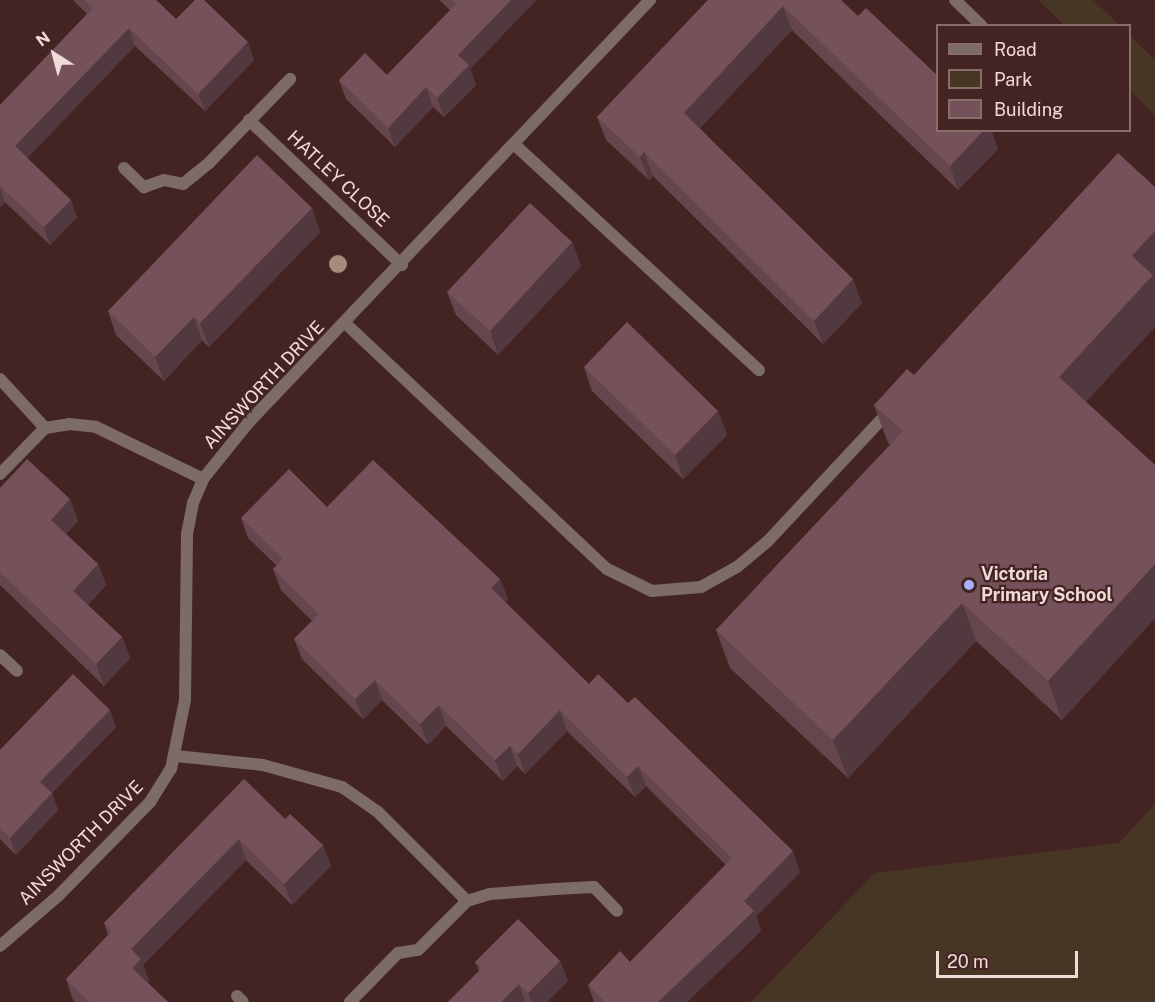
<!DOCTYPE html>
<style>
body{margin:0}
#map{position:relative;width:1155px;height:1002px;overflow:hidden;background:#442422;font-family:"Public Sans",sans-serif}
div>[style]{position:absolute}
[style*='--x']{left:calc(var(--x)*1px);top:calc(var(--y)*1px);width:calc(var(--w)*1px);rotate:calc(var(--a)*1deg)}
.green>*{inset:0;background:#483624}
.lane>*{height:12px;margin:-6px;padding:0 6px;transform-origin:6px;border-radius:6px;background:#7c6c65}
.street>*{height:12px;margin:-6px;padding:0 6px;transform-origin:6px;border-radius:6px;background:#7c6c65}
.trees>*{width:18px;height:18px;margin:-9px;border-radius:50%;background:#a88a7a}
.wall>*{inset:0;background:#65464d}
.shaded-wall>*{inset:0;background:#52393f}
.building>*{inset:0;background:#75515a}
.dots>*{width:16px;height:16px;translate:-50% -50%;box-sizing:border-box;border:3px solid #442422;border-radius:50%}
span{translate:-50% -50%;white-space:nowrap;text-align:center;line-height:1.15;-webkit-text-stroke:4.5px #442422;paint-order:stroke}
.street-label{font-size:18px;color:#f0dbd9}
.poi-label{font-size:18px;color:#f0dbd9;font-weight:700}
.left{translate:0 -50%;text-align:left}
.legend{position:absolute;left:936px;top:24px;width:195px;height:108px;box-sizing:border-box;background:#442422;border:2px solid #896d6b;margin:0;padding:8px 10px;list-style:none;font-size:18px;color:#f0dbd9}
.legend li{display:flex;align-items:center;gap:12px;height:30px}
.legend b{width:30px;border:2px solid #896d6b}
.north{position:absolute;left:24px;top:24px;width:60px;height:60px;-webkit-text-stroke:4px #442422;paint-order:stroke;rotate:324deg;font-size:16px;font-weight:700;line-height:24px;text-align:center;color:#f0dbd9}
.north::after{content:'';display:block;margin:auto;width:21px;height:27px;background:#f0dbd9;clip-path:polygon(50% 0,100% 100%,50% 72%,0 100%)}
.scale{position:absolute;left:936px;top:951px;width:142px;height:27px;box-sizing:border-box;border:3px solid #f0dbd9;border-top:0;padding-left:8px;font-size:18px;line-height:21px;white-space:nowrap;color:#f0dbd9;-webkit-text-stroke:4px #442422;paint-order:stroke}
</style>
<div id="map">
<div class="green">
<i style="clip-path:polygon(1038px 0,1093px 0,1119px 25px,1064px 25px)"></i>
<i style="clip-path:polygon(1130px 36px,1155px 60px,1155px 115px,1130px 90px)"></i>
<i style="clip-path:polygon(1155px 804px,1155px 1002px,751px 1002px,875px 873px,1119px 843px)"></i>
</div>
<div class="lane">
<i style="--x:124;--y:168;--w:28;--a:44"></i>
<i style="--x:144;--y:187;--w:21;--a:-19"></i>
<i style="--x:164;--y:180;--w:19;--a:12"></i>
<i style="--x:183;--y:184;--w:33;--a:-39"></i>
<i style="--x:345;--y:323;--w:359;--a:43.2"></i>
<i style="--x:607;--y:569;--w:50;--a:26.1"></i>
<i style="--x:652;--y:591;--w:49;--a:-4.7"></i>
<i style="--x:701;--y:587;--w:41;--a:-29.1"></i>
<i style="--x:737;--y:567;--w:40;--a:-40"></i>
<i style="--x:768;--y:541;--w:182;--a:-47"></i>
<i style="--x:0;--y:655;--w:23;--a:43"></i>
<i style="--x:555;--y:889;--w:39;--a:-3"></i>
<i style="--x:594;--y:887;--w:33;--a:46"></i>
<i style="--x:237;--y:996;--w:8;--a:45"></i>
<i style="--x:350;--y:1002;--w:69;--a:-45.6"></i>
<i style="--x:398;--y:953;--w:20;--a:-9"></i>
</div>
<div class="street">
<i style="--x:955;--y:0;--w:37;--a:44"></i>
<i style="--x:249;--y:120;--w:211;--a:43.5"></i>
<i style="--x:515;--y:145;--w:332;--a:42.7"></i>
<i style="--x:209;--y:163;--w:117;--a:-46"></i>
<i style="--x:0;--y:379;--w:67;--a:47.4"></i>
<i style="--x:0;--y:474;--w:64;--a:-45.6"></i>
<i style="--x:45;--y:428;--w:24;--a:-9"></i>
<i style="--x:69;--y:424;--w:27;--a:6"></i>
<i style="--x:96;--y:427;--w:119;--a:25.9"></i>
<i style="--x:176;--y:756;--w:87;--a:5.9"></i>
<i style="--x:263;--y:765;--w:82;--a:15.6"></i>
<i style="--x:342;--y:787;--w:44;--a:34.8"></i>
<i style="--x:378;--y:812;--w:126;--a:45"></i>
<i style="--x:467;--y:901;--w:24;--a:-17"></i>
<i style="--x:490;--y:894;--w:65;--a:-4.4"></i>
<i style="--x:0;--y:946;--w:77;--a:-40.8"></i>
<i style="--x:58;--y:896;--w:132;--a:-45.6"></i>
<i style="--x:150;--y:802;--w:39;--a:-58"></i>
<i style="--x:171;--y:769;--w:70;--a:-78.5"></i>
<i style="--x:185;--y:700;--w:166;--a:-89.3"></i>
<i style="--x:187;--y:534;--w:32;--a:-79"></i>
<i style="--x:193;--y:503;--w:26;--a:-67"></i>
<i style="--x:203;--y:479;--w:72;--a:-51.2"></i>
<i style="--x:248;--y:423;--w:584;--a:-46.46"></i>
<i style="--x:418;--y:950;--w:69;--a:-45"></i>
</div>
<div class="trees">
<i style="left:338px;top:264px"></i>
</div>
<div class="wall">
<i style="clip-path:polygon(73px 0,156px 0,176px 19px,254px 60px,205px 111px,135px 46px,27px 158px,77px 217px,50px 245px,5px 202px,1px 207px,0 206px,0 105px,87px 14px)"></i>
<i style="clip-path:polygon(439px 0,536px 0,470px 69px,476px 85px,444px 117px,433px 107px,395px 147px,346px 99px,339px 80px,387px 75px,450px 10px)"></i>
<i style="clip-path:polygon(708px 0,841px 0,938px 130px,991px 130px,998px 149px,958px 190px,792px 30px,700px 128px,862px 303px,823px 344px,653px 176px,649px 180px,606px 140px,597px 117px)"></i>
<i style="clip-path:polygon(312px 208px,320px 232px,209px 347px,202px 340px,164px 381px,116px 335px,108px 311px)"></i>
<i style="clip-path:polygon(572px 242px,581px 266px,498px 355px,456px 315px,447px 292px)"></i>
<i style="clip-path:polygon(584px 367px,718px 411px,727px 435px,683px 479px,592px 391px)"></i>
<i style="clip-path:polygon(914px 375px,1086px 402px,1155px 465px,1155px 618px,1062px 720px,976px 641px,848px 778px,730px 668px,716px 630px,890px 445px,888px 443px,874px 405px)"></i>
<i style="clip-path:polygon(0 488px,70px 499px,78px 521px,66px 534px,98px 564px,106px 585px,88px 605px,122px 637px,130px 658px,104px 686px,0 585px)"></i>
<i style="clip-path:polygon(327px 507px,500px 579px,508px 599px,505px 602px,589px 684px,800px 872px,756px 916px,761px 931px,687px 1002px,594px 1002px,588px 985px,630px 962px,726px 865px,646px 786px,635px 797px,567px 731px,525px 774px,517px 766px,503px 781px,446px 726px,428px 745px,382px 700px,363px 719px,302px 659px,294px 639px,312px 621px,281px 590px,273px 569px,277px 566px,248px 538px,241px 518px)"></i>
<i style="clip-path:polygon(116px 727px,52px 793px,58px 810px,16px 855px,0 839px,0 750px)"></i>
<i style="clip-path:polygon(244px 779px,285px 819px,323px 845px,331px 866px,292px 905px,246px 860px,143px 965px,149px 981px,147px 982px,168px 1002px,75px 1002px,73px 1000px,66px 979px,108px 935px,104px 923px)"></i>
<i style="clip-path:polygon(560px 961px,568px 981px,547px 1002px,448px 1002px,479px 971px,475px 962px)"></i>
</div>
<div class="shaded-wall">
<i style="clip-path:polygon(511px 0,536px 0,470px 69px,476px 85px,444px 117px,437px 98px,458px 55px)"></i>
<i style="clip-path:polygon(783px 6px,792px 30px,692px 136px,684px 113px)"></i>
<i style="clip-path:polygon(129px 28px,135px 46px,21px 164px,15px 146px)"></i>
<i style="clip-path:polygon(248px 42px,254px 60px,205px 111px,198px 94px)"></i>
<i style="clip-path:polygon(426px 87px,433px 107px,395px 147px,388px 128px)"></i>
<i style="clip-path:polygon(984px 130px,991px 130px,998px 149px,958px 190px,950px 166px)"></i>
<i style="clip-path:polygon(644px 152px,653px 176px,649px 180px,640px 157px)"></i>
<i style="clip-path:polygon(0 188px,5px 202px,1px 207px,0 205px)"></i>
<i style="clip-path:polygon(71px 200px,77px 217px,50px 245px,44px 227px)"></i>
<i style="clip-path:polygon(312px 208px,320px 232px,209px 347px,200px 323px)"></i>
<i style="clip-path:polygon(1155px 231px,1155px 327px,1074px 415px,1059px 377px,1132px 256px)"></i>
<i style="clip-path:polygon(572px 242px,581px 266px,498px 355px,490px 331px)"></i>
<i style="clip-path:polygon(853px 279px,862px 303px,823px 344px,814px 321px)"></i>
<i style="clip-path:polygon(194px 317px,202px 340px,164px 381px,155px 357px)"></i>
<i style="clip-path:polygon(718px 411px,727px 435px,683px 479px,675px 455px)"></i>
<i style="clip-path:polygon(70px 499px,78px 521px,59px 541px,51px 520px)"></i>
<i style="clip-path:polygon(98px 564px,106px 585px,81px 612px,73px 591px)"></i>
<i style="clip-path:polygon(1155px 564px,1155px 618px,1062px 720px,1048px 681px)"></i>
<i style="clip-path:polygon(500px 579px,508px 599px,499px 608px,491px 588px)"></i>
<i style="clip-path:polygon(962px 603px,976px 641px,848px 778px,833px 740px)"></i>
<i style="clip-path:polygon(122px 637px,130px 658px,104px 686px,96px 664px)"></i>
<i style="clip-path:polygon(375px 680px,382px 700px,363px 719px,355px 699px)"></i>
<i style="clip-path:polygon(439px 705px,446px 726px,428px 745px,420px 724px)"></i>
<i style="clip-path:polygon(110px 710px,116px 727px,52px 793px,58px 810px,16px 855px,10px 838px,40px 782px)"></i>
<i style="clip-path:polygon(560px 710px,567px 731px,525px 774px,518px 754px)"></i>
<i style="clip-path:polygon(510px 746px,517px 766px,503px 781px,495px 760px)"></i>
<i style="clip-path:polygon(638px 766px,646px 786px,635px 797px,627px 777px)"></i>
<i style="clip-path:polygon(239px 839px,246px 860px,143px 965px,149px 981px,140px 990px,132px 968px,131px 949px)"></i>
<i style="clip-path:polygon(323px 845px,331px 866px,292px 905px,284px 884px)"></i>
<i style="clip-path:polygon(793px 851px,800px 872px,756px 916px,761px 931px,687px 1002px,658px 1002px,744px 901px)"></i>
<i style="clip-path:polygon(560px 961px,568px 981px,547px 1002px,531px 1002px,528px 993px)"></i>
<i style="clip-path:polygon(519px 984px,525px 1002px,501px 1002px)"></i>
</div>
<div class="building">
<i style="clip-path:polygon(84px 0,156px 0,176px 19px,195px 0,204px 0,248px 42px,198px 94px,129px 28px,15px 146px,71px 200px,44px 227px,0 186px,0 105px,93px 8px)"></i>
<i style="clip-path:polygon(452px 0,511px 0,458px 55px,469px 65px,437px 98px,426px 87px,388px 128px,339px 80px,365px 53px,387px 75px,456px 4px)"></i>
<i style="clip-path:polygon(708px 0,841px 0,858px 16px,866px 8px,938px 76px,938px 130px,984px 130px,950px 166px,783px 6px,684px 113px,853px 279px,814px 321px,644px 152px,640px 157px,597px 117px)"></i>
<i style="clip-path:polygon(1118px 153px,1155px 187px,1155px 231px,1132px 256px,1153px 275px,1059px 377px,1155px 465px,1155px 564px,1048px 681px,962px 603px,833px 740px,716px 630px,903px 431px,874px 405px,907px 369px,914px 375px)"></i>
<i style="clip-path:polygon(257px 155px,312px 208px,200px 323px,194px 317px,155px 357px,108px 311px)"></i>
<i style="clip-path:polygon(530px 203px,572px 242px,490px 331px,447px 292px)"></i>
<i style="clip-path:polygon(627px 322px,718px 411px,675px 455px,584px 367px)"></i>
<i style="clip-path:polygon(27px 459px,70px 499px,51px 520px,98px 564px,73px 591px,122px 637px,96px 664px,0 572px,0 488px)"></i>
<i style="clip-path:polygon(373px 460px,500px 579px,491px 588px,589px 684px,598px 674px,628px 703px,635px 697px,793px 851px,744px 901px,754px 911px,658px 1002px,605px 1002px,588px 985px,620px 951px,630px 962px,732px 858px,638px 766px,627px 777px,560px 710px,518px 754px,510px 746px,495px 760px,439px 705px,420px 724px,375px 680px,355px 699px,294px 639px,319px 614px,273px 569px,283px 559px,241px 518px,289px 469px,327px 507px)"></i>
<i style="clip-path:polygon(73px 674px,110px 710px,40px 782px,52px 793px,10px 838px,0 828px,0 750px)"></i>
<i style="clip-path:polygon(244px 779px,285px 819px,290px 814px,323px 845px,284px 884px,239px 839px,131px 949px,141px 959px,132px 968px,168px 1002px,89px 1002px,66px 979px,112px 931px,104px 923px)"></i>
<i style="clip-path:polygon(518px 919px,560px 961px,528px 993px,519px 984px,501px 1002px,448px 1002px,482px 968px,475px 962px)"></i>
</div>
<div class="dots">
<i style="left:969px;top:585px;background:#a7b1fc"></i>
</div>
<div class="street-label">
<span style="left:338px;top:179px;rotate:43deg">HATLEY CLOSE</span>
<span style="left:264px;top:385px;rotate:-47deg">AINSWORTH DRIVE</span>
<span style="left:81px;top:843px;rotate:-45deg">AINSWORTH DRIVE</span>
</div>
<div class="poi-label">
<span class="left" style="left:981px;top:585px">Victoria<br>Primary School</span>
</div>
<ul class="legend">
<li><b style="height:8px;background:#7c6c65"></b>Road</li>
<li><b style="height:16px;background:#483624"></b>Park</li>
<li><b style="height:16px;background:#75515a"></b>Building</li>
</ul>
<div class="north">N</div>
<div class="scale">20 m</div>
</div>
